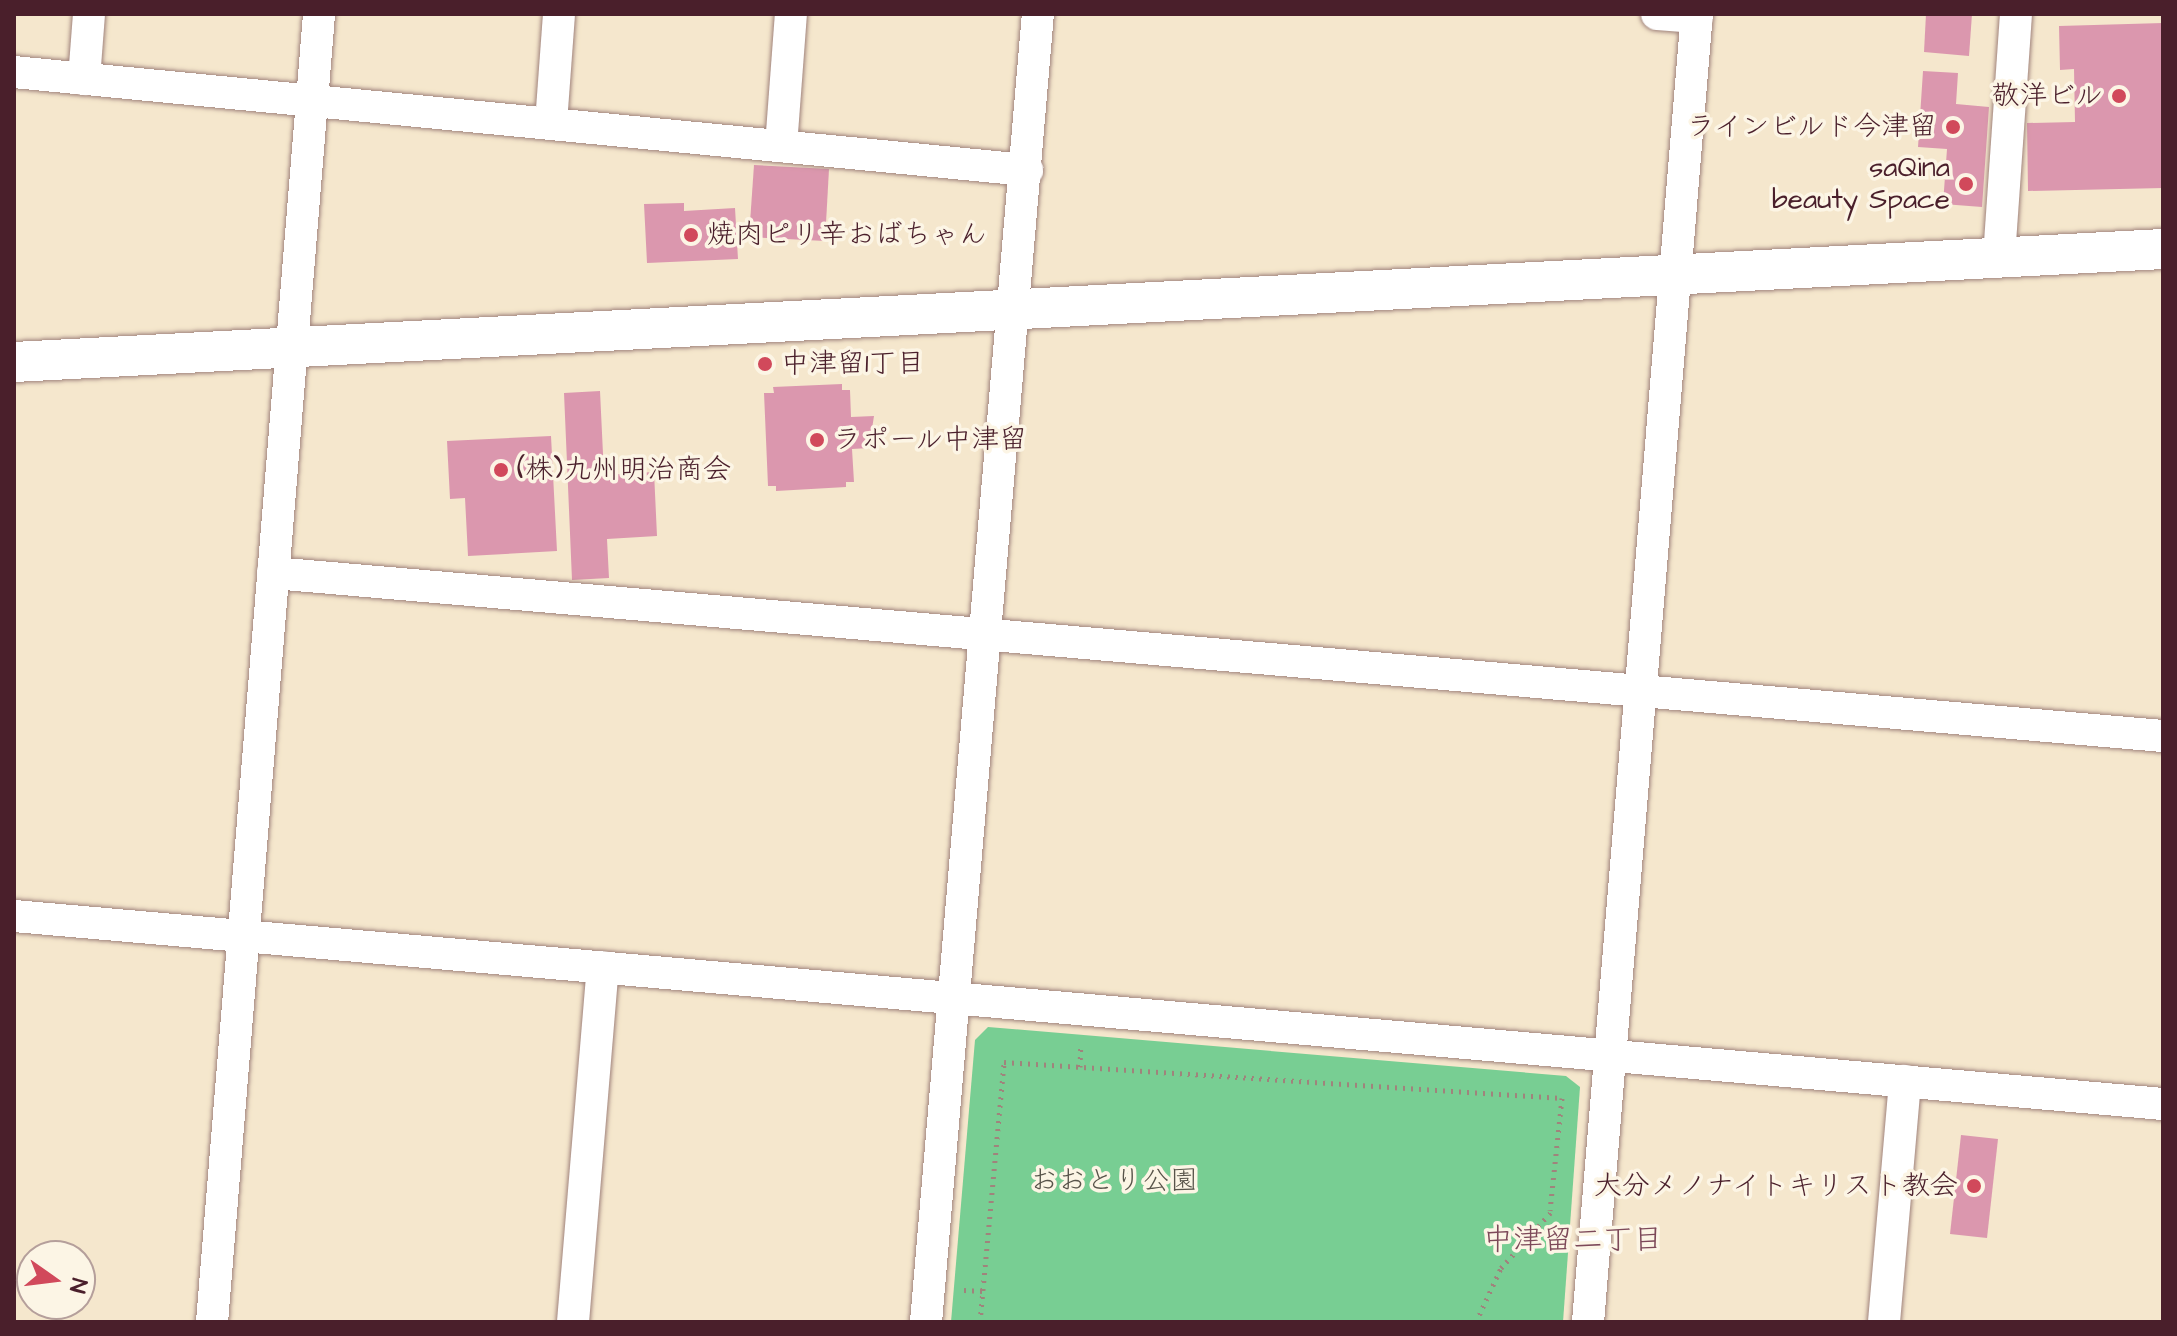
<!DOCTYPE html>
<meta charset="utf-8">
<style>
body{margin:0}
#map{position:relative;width:2177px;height:1336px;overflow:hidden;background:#f5e7cd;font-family:"Architects Daughter","Klee One",sans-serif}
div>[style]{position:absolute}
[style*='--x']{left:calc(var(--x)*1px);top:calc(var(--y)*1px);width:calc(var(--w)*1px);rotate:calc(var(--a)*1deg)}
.green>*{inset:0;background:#78ce93}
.building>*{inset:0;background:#db97ae}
.path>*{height:5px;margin-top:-2.5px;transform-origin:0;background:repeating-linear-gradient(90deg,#a0837c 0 2px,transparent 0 8px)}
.roads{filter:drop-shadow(0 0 2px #a0837c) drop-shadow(0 0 2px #a0837c)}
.minor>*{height:32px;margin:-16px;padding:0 16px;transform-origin:16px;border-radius:16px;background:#fff}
.tertiary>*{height:40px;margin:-20px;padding:0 20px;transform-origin:20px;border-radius:20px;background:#fff}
.dots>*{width:22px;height:22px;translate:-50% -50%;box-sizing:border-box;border:4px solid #fcf5e5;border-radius:50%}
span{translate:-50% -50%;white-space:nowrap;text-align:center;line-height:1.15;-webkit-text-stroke:7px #fcf5e5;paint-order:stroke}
.poi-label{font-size:28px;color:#4a1f2b}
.right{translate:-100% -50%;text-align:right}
.left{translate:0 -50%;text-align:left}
.park-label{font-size:28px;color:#58544a}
.neighbourhood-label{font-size:30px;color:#7d4959}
.frame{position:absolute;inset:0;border:16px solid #4a1f2b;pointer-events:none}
.north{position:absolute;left:16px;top:1240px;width:80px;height:80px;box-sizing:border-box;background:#fcf5e5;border:2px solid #b59f9b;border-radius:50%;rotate:104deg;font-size:22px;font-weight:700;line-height:32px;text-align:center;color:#4a1f2b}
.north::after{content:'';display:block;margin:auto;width:28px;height:36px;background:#d1495b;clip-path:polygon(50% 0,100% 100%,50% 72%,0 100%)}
</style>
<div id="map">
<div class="green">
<i style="clip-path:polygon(988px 1027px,1566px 1076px,1580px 1087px,1563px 1322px,951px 1322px,975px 1040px)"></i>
</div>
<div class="building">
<i style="clip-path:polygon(1926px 14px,1972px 14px,1969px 56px,1924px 52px)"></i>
<i style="clip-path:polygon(2163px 23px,2163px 188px,2028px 191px,2027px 123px,2075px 122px,2074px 69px,2060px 70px,2059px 26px)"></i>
<i style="clip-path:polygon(1923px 71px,1958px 73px,1956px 104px,1989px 107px,1982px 207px,1943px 204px,1947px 149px,1918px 147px)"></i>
<i style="clip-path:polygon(754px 165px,829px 169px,825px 241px,749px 237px)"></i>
<i style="clip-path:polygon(684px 203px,684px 211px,735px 208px,738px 259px,647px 263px,644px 204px)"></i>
<i style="clip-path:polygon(842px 384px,842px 390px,850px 390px,851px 417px,874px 416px,869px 448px,852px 449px,854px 482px,846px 482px,846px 487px,776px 491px,776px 486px,768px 486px,764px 393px,774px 393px,773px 387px)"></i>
<i style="clip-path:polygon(600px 391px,604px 475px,654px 472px,657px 536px,607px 539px,609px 578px,572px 580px,564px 393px)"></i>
<i style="clip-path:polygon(551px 436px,557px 551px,468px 556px,465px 498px,450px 499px,447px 441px)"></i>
<i style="clip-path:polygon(1961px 1135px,1998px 1139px,1987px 1238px,1950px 1234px)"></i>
</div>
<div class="path">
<i style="--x:1080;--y:1067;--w:23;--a:-88"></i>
<i style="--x:964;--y:1290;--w:19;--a:3"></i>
<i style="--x:980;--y:1322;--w:261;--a:-84.7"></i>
<i style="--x:1004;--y:1062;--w:559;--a:3.69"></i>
<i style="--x:1562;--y:1098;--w:113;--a:96.1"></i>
<i style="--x:1476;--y:1322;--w:60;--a:-65.2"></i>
<i style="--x:1501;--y:1268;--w:78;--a:-48.1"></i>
</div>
<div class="roads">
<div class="minor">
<i style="--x:1657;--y:14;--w:40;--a:4.3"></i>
<i style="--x:14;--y:72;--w:1018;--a:5.53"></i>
<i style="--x:84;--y:79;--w:65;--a:-85.6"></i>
<i style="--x:551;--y:123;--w:109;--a:-85.8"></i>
<i style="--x:781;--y:146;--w:132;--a:-85.7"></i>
<i style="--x:1999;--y:257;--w:244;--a:-86"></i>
<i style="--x:273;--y:573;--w:1897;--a:4.93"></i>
<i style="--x:14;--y:916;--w:2157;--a:5"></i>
<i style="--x:212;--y:1322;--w:1312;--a:-85.32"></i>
<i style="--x:573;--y:1322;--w:356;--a:-85.2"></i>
<i style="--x:926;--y:1322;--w:1313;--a:-85.11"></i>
<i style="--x:1588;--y:1322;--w:1313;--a:-85.24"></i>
<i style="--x:1884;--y:1322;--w:242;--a:-85"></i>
</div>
<div class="tertiary">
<i style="--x:14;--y:362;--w:2152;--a:-3.01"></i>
</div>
</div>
<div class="dots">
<i style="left:2119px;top:96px;background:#d1495b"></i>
<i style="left:1953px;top:127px;background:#d1495b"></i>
<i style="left:1966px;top:184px;background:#d1495b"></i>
<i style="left:691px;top:235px;background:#d1495b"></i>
<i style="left:765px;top:364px;background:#d1495b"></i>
<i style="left:817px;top:440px;background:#d1495b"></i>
<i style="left:501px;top:470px;background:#d1495b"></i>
<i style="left:1974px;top:1186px;background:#d1495b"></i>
</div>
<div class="poi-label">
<span class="right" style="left:2103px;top:96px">敬洋ビル</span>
<span class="right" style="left:1937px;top:127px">ラインビルド今津留</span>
<span class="right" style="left:1950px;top:184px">saQina<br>beauty Space</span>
<span class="left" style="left:707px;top:235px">焼肉ピリ辛おばちゃん</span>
<span class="left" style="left:781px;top:364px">中津留1丁目</span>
<span class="left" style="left:833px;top:440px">ラポール中津留</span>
<span class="left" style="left:517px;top:470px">(株)九州明治商会</span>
<span class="right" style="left:1958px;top:1186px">大分メノナイトキリスト教会</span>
</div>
<div class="park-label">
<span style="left:1114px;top:1181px">おおとり公園</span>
</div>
<div class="neighbourhood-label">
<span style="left:1573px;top:1240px">中津留二丁目</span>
</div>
<div class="frame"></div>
<div class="north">N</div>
</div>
